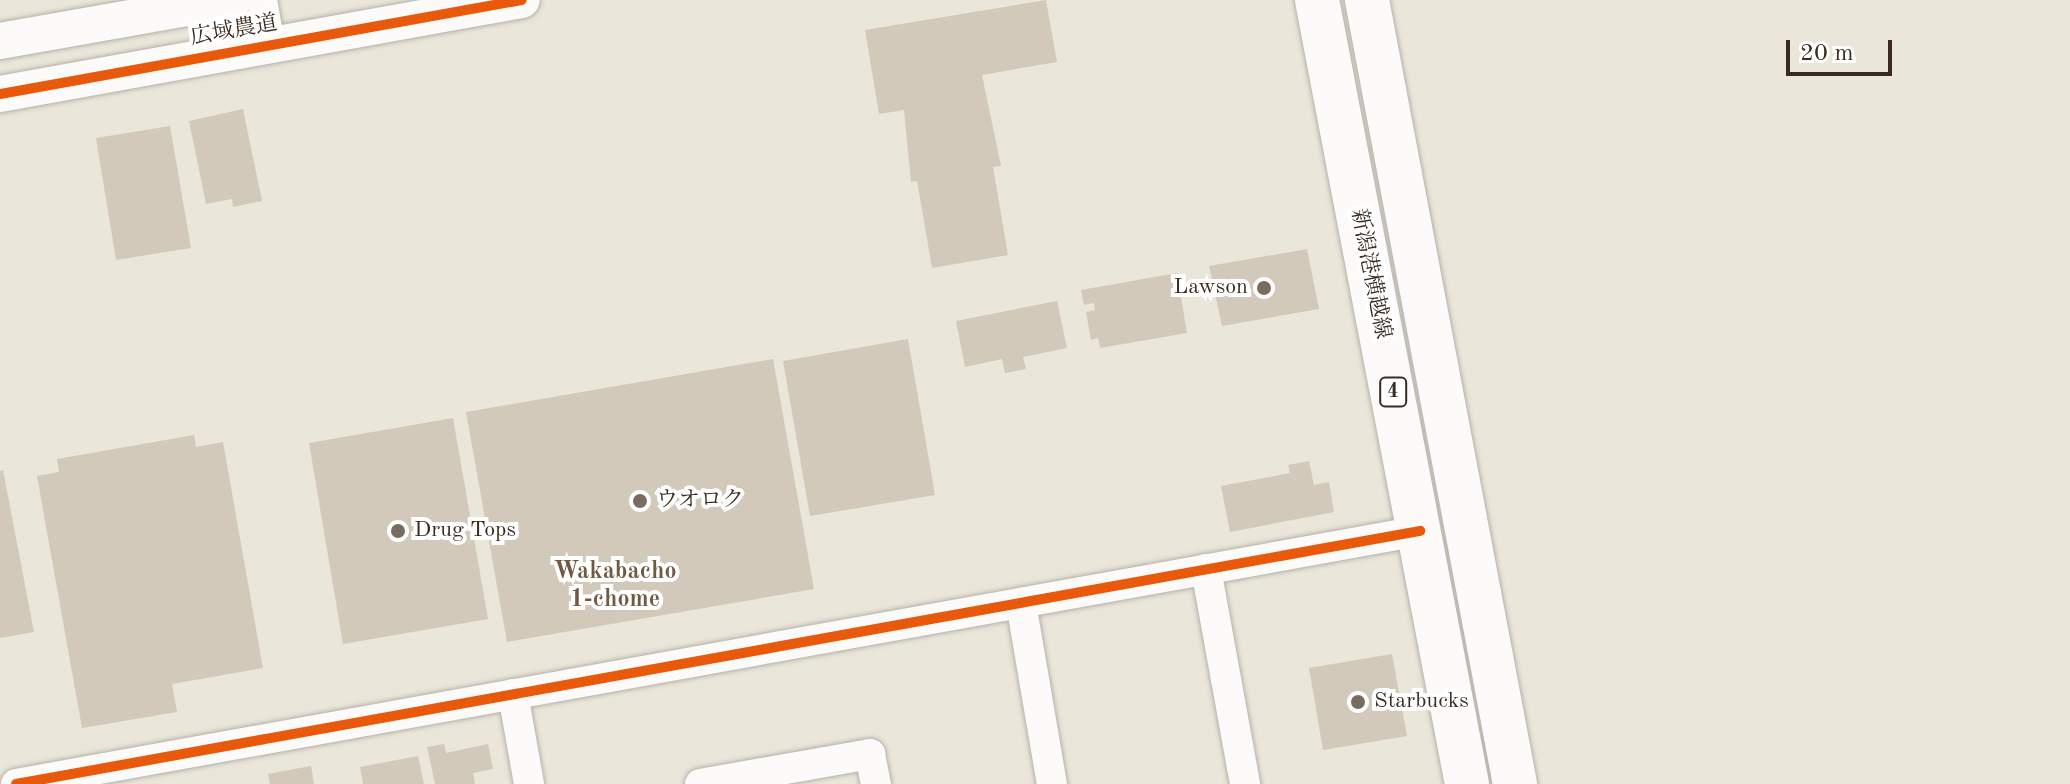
<!DOCTYPE html>
<meta charset="utf-8">
<style>
body{margin:0}
#map{position:relative;width:2070px;height:784px;overflow:hidden;background:#eae6da;font-family:"Old Standard TT","Noto Serif JP",serif}
div>[style]{position:absolute}
[style*='--x']{left:calc(var(--x)*1px);top:calc(var(--y)*1px);width:calc(var(--w)*1px);rotate:calc(var(--a)*1deg)}
.building>*{inset:0;background:#d2c9bb}
.roads{filter:drop-shadow(0 0 2px #b6b2aa) drop-shadow(0 0 2px #b6b2aa)}
.minor>*{height:30px;margin:-15px;padding:0 15px;transform-origin:15px;border-radius:15px;background:#fcfbf9}
.tertiary>*{height:36px;margin:-18px;padding:0 18px;transform-origin:18px;border-radius:18px;background:#fcfbf9}
.primary>*{height:44px;margin:-22px;padding:0 22px;transform-origin:22px;border-radius:22px;background:#fcfbf9}
.cycleway>*{height:10px;margin:-5px;padding:0 5px;transform-origin:5px;border-radius:5px;background:#e8590c}
.dots>*{width:22px;height:22px;translate:-50% -50%;box-sizing:border-box;border:4px solid #fff;border-radius:50%}
span{translate:-50% -50%;white-space:nowrap;text-align:center;line-height:1.15;-webkit-text-stroke:8px #fff;paint-order:stroke}
.shield-label span{padding:2px 6px;background:#fff;border:2px solid;border-radius:6px;-webkit-text-stroke-width:0}
.shield-label{font-size:20px;color:#3b2a1e;font-weight:700}
.street-label{font-size:22px;color:#3b2a1e}
.poi-label{font-size:22px;color:#3b2a1e}
.right{translate:-100% -50%;text-align:right}
.left{translate:0 -50%;text-align:left}
.neighbourhood-label{font-size:24px;color:#725a42;font-weight:700}
.scale{position:absolute;left:1786px;top:40px;width:106px;height:36px;box-sizing:border-box;border:4px solid #3b2a1e;border-top:0;padding-left:10px;font-size:24px;line-height:28px;white-space:nowrap;color:#3b2a1e;-webkit-text-stroke:6px #fff;paint-order:stroke}
</style>
<div id="map">
<div class="building">
<i style="clip-path:polygon(1046px 0,1057px 62px,982px 75px,1001px 166px,993px 167px,1008px 255px,932px 268px,917px 181px,911px 182px,904px 110px,879px 114px,865px 30px)"></i>
<i style="clip-path:polygon(243px 109px,262px 201px,233px 207px,232px 199px,206px 204px,189px 121px)"></i>
<i style="clip-path:polygon(170px 126px,191px 248px,116px 260px,96px 138px)"></i>
<i style="clip-path:polygon(1307px 249px,1319px 309px,1222px 326px,1209px 266px)"></i>
<i style="clip-path:polygon(1177px 273px,1187px 333px,1100px 348px,1098px 338px,1091px 340px,1086px 312px,1095px 310px,1094px 303px,1084px 305px,1081px 290px)"></i>
<i style="clip-path:polygon(1057px 301px,1067px 348px,1023px 357px,1026px 369px,1005px 373px,1002px 359px,965px 367px,956px 321px)"></i>
<i style="clip-path:polygon(908px 339px,935px 495px,810px 516px,783px 361px)"></i>
<i style="clip-path:polygon(773px 359px,814px 589px,507px 642px,466px 412px)"></i>
<i style="clip-path:polygon(453px 418px,488px 619px,343px 644px,309px 443px)"></i>
<i style="clip-path:polygon(194px 435px,196px 447px,223px 442px,263px 668px,172px 684px,177px 712px,82px 728px,37px 476px,59px 472px,57px 459px)"></i>
<i style="clip-path:polygon(1309px 461px,1314px 485px,1329px 482px,1334px 512px,1230px 532px,1221px 486px,1290px 473px,1288px 465px)"></i>
<i style="clip-path:polygon(3px 470px,34px 632px,0 638px,0 471px)"></i>
<i style="clip-path:polygon(1392px 654px,1407px 736px,1323px 750px,1309px 668px)"></i>
<i style="clip-path:polygon(444px 744px,446px 753px,488px 744px,493px 769px,473px 773px,475px 784px,435px 784px,427px 747px)"></i>
<i style="clip-path:polygon(418px 756px,424px 784px,363px 784px,360px 767px)"></i>
<i style="clip-path:polygon(311px 766px,314px 784px,270px 784px,268px 774px)"></i>
</div>
<div class="roads">
<div class="minor">
<i style="--x:262;--y:0;--w:46;--a:79.9"></i>
<i style="--x:1206;--y:569;--w:219;--a:79.7"></i>
<i style="--x:1021;--y:603;--w:184;--a:80.3"></i>
<i style="--x:513;--y:694;--w:91;--a:79.9"></i>
<i style="--x:16;--y:784;--w:1427;--a:-10.22"></i>
<i style="--x:700;--y:784;--w:173;--a:-10"></i>
<i style="--x:870;--y:754;--w:31;--a:79"></i>
</div>
<div class="tertiary">
<i style="--x:0;--y:41;--w:237;--a:-10"></i>
<i style="--x:0;--y:94;--w:530;--a:-10.21"></i>
</div>
<div class="primary">
<i style="--x:1317;--y:0;--w:798;--a:79.17"></i>
<i style="--x:1367;--y:0;--w:798;--a:79.31"></i>
</div>
</div>
<div class="cycleway">
<i style="--x:0;--y:94;--w:530;--a:-10.21"></i>
<i style="--x:16;--y:784;--w:1427;--a:-10.22"></i>
</div>
<div class="dots">
<i style="left:1264px;top:288px;background:#786c60"></i>
<i style="left:640px;top:501px;background:#786c60"></i>
<i style="left:398px;top:531px;background:#786c60"></i>
<i style="left:1358px;top:702px;background:#786c60"></i>
</div>
<div class="shield-label">
<span style="left:1393px;top:392px">4</span>
</div>
<div class="street-label">
<span style="left:234px;top:31px;rotate:-10deg">広域農道</span>
<span style="left:1370px;top:274px;rotate:79deg">新潟港横越線</span>
</div>
<div class="poi-label">
<span class="right" style="left:1248px;top:288px">Lawson</span>
<span class="left" style="left:656px;top:501px">ウオロク</span>
<span class="left" style="left:414px;top:531px">Drug Tops</span>
<span class="left" style="left:1374px;top:702px">Starbucks</span>
</div>
<div class="neighbourhood-label">
<span style="left:615px;top:587px">Wakabacho<br>1-chome</span>
</div>
<div class="scale">20 m</div>
</div>
